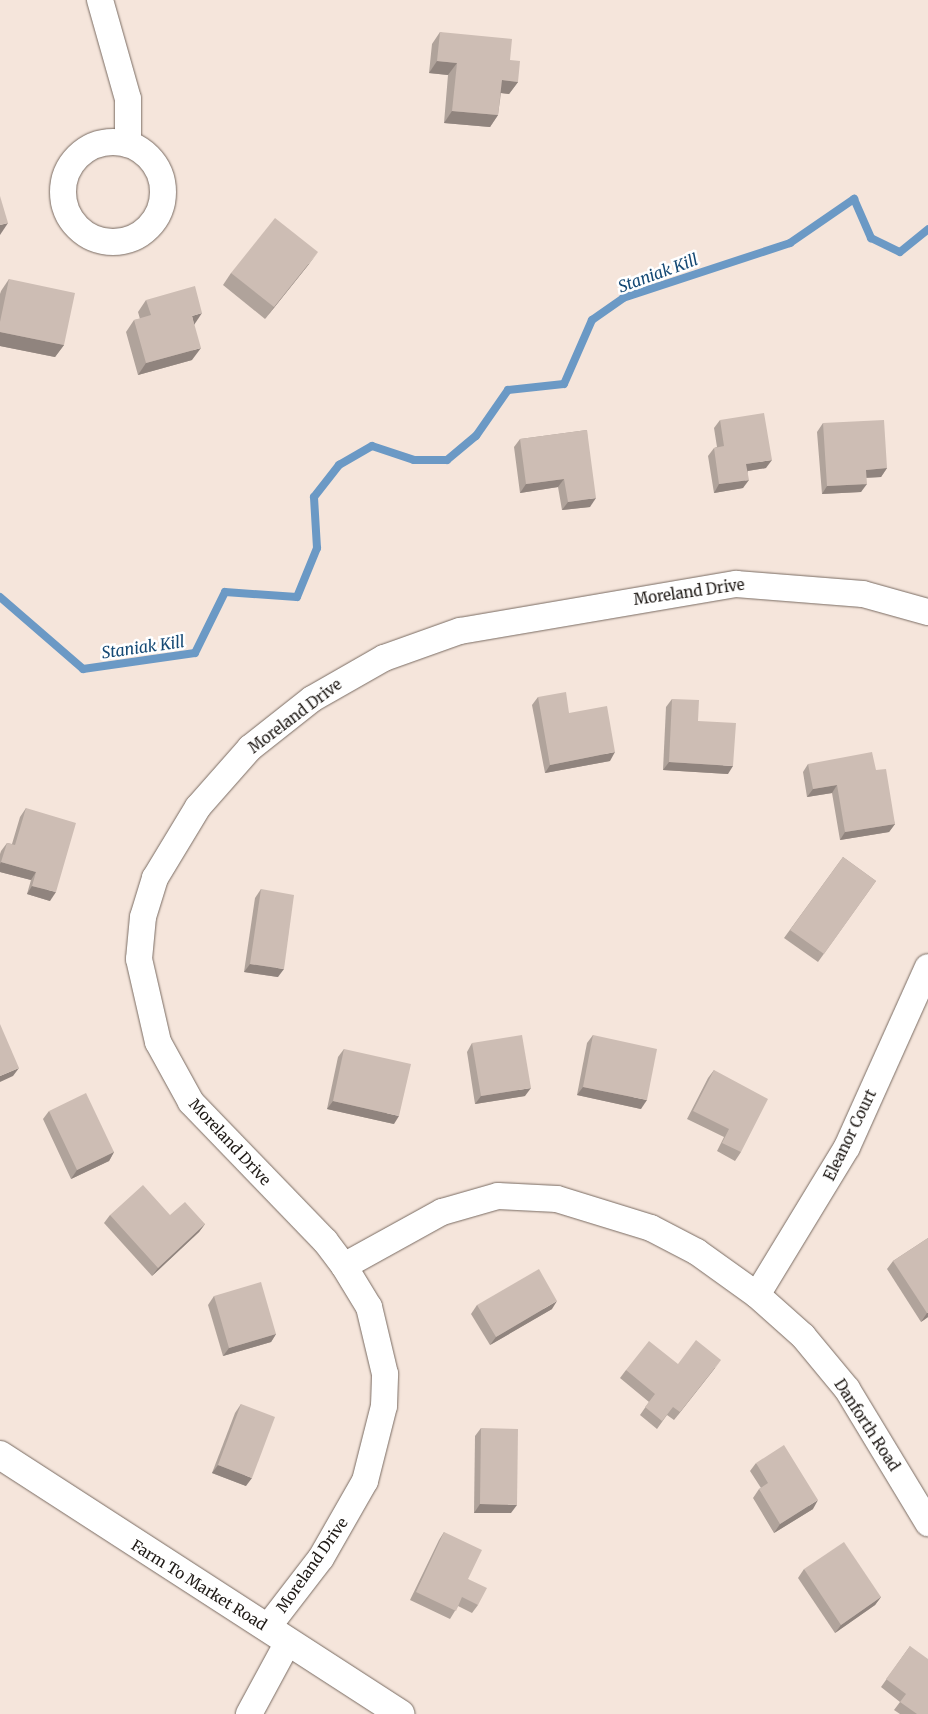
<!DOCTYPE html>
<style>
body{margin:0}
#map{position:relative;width:928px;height:1714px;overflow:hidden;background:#f5e5db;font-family:Merriweather,serif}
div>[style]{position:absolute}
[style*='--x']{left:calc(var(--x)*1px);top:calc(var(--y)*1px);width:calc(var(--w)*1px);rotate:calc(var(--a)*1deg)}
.stream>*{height:8px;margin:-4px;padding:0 4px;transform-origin:4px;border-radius:4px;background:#6b99c5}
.roads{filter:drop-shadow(0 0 1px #796b62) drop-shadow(0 0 1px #796b62)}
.minor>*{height:26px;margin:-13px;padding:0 13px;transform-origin:13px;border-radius:13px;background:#fff}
.minor>.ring{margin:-13px;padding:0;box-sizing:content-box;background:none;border:26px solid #fff;border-radius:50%}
.tertiary>*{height:28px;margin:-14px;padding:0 14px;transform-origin:14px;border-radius:14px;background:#fff}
.wall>*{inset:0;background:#b0a39b}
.shaded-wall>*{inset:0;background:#90847e}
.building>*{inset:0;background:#cdbdb4}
span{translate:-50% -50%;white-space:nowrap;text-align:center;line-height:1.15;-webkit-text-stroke:5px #fff;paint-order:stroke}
.street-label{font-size:15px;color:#1e1915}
.water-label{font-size:16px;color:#154974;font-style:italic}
</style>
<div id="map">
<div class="stream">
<i style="--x:0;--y:597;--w:110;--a:40.9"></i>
<i style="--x:83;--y:669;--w:113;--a:-8.1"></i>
<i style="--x:195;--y:653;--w:68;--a:-63.8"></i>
<i style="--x:225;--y:592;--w:72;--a:4"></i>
<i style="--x:297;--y:597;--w:53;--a:-67.8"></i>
<i style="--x:317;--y:548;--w:51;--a:-93.4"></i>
<i style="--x:314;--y:497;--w:41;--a:-52"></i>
<i style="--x:339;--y:465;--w:38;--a:-30"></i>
<i style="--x:372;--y:446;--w:44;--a:18.4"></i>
<i style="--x:414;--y:460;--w:33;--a:0"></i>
<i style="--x:447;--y:460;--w:38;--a:-40"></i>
<i style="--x:476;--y:436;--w:56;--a:-55.2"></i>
<i style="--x:508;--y:390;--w:56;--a:-6.1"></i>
<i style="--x:564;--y:384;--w:70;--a:-66.4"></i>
<i style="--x:592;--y:320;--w:38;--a:-35"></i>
<i style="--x:623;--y:298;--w:176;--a:-18.2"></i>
<i style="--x:790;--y:243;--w:78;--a:-34.5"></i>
<i style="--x:854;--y:199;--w:43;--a:66.4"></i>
<i style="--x:871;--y:238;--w:32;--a:26"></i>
<i style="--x:900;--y:252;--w:36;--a:-39"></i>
</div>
<div class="roads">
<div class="minor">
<i style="--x:100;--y:0;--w:103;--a:74.2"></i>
<i style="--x:128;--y:99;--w:45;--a:90"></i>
<i class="ring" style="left:63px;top:142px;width:74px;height:74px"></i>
<i style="--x:344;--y:1266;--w:112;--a:-28.9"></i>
<i style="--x:442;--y:1212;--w:58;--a:-15.9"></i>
<i style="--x:498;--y:1196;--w:59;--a:2.9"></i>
<i style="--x:557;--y:1199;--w:98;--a:17.1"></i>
<i style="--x:651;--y:1228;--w:52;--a:27.6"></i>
<i style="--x:697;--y:1252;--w:74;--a:35.6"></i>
<i style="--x:757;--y:1295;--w:62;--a:41.7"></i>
<i style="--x:803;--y:1336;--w:69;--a:50.3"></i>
<i style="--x:847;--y:1389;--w:157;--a:58.8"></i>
<i style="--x:757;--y:1295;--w:173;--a:-58.7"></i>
<i style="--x:847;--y:1147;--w:197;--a:-65.8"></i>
<i style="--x:267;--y:1628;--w:88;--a:-52.4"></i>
<i style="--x:321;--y:1558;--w:89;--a:-60.3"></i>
<i style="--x:365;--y:1481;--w:77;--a:-75.8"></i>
<i style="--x:384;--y:1406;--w:32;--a:-88"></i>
<i style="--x:385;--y:1374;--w:69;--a:-103.4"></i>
<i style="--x:369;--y:1307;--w:48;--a:-121.4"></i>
<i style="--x:344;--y:1266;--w:31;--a:-127"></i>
<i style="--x:325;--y:1241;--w:193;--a:-134"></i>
<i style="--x:191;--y:1102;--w:68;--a:-118.8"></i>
<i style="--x:158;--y:1042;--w:85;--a:-102.9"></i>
<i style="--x:139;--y:959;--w:42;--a:-84.6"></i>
<i style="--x:143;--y:917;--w:41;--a:-72.9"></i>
<i style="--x:155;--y:878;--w:83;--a:-58.8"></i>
<i style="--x:198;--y:807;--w:79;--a:-48.6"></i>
<i style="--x:250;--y:748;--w:79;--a:-38.3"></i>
<i style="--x:312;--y:699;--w:83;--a:-29.7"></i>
<i style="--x:384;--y:658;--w:81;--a:-19.6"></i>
<i style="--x:460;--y:631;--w:280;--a:-9.7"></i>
<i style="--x:736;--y:584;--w:127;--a:4.5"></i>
<i style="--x:863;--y:594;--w:67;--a:15.5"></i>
<i style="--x:249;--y:1714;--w:82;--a:-61.6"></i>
</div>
<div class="tertiary">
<i style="--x:0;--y:1455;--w:477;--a:32.9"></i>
</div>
</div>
<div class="wall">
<i style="clip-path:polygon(440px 32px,510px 60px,518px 82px,509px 94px,501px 93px,498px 115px,490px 127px,444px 123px,448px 75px,429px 73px,432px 44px)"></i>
<i style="clip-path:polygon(309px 264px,265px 319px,223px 285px,231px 273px)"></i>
<i style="clip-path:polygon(9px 279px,64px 345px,55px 357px,0 346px,0 294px,1px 291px)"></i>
<i style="clip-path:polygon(146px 300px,194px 324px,192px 360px,138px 375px,126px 332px,134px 320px,140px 319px,138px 312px)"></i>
<i style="clip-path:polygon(720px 420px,766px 468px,748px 471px,743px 488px,714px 493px,708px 456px,714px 448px,717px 447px,714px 428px)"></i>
<i style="clip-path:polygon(823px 423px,887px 468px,881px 477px,866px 478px,861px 492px,822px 494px,817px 432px)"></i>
<i style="clip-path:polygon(587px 430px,590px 507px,562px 510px,558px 487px,520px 493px,514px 447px,520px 439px)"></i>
<i style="clip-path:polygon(538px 697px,569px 713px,610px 761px,545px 773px,532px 705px)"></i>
<i style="clip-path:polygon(672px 699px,698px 721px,728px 774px,663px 770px,666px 707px)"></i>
<i style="clip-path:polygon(808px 764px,876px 770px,895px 824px,889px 832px,840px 840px,832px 793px,807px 797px,803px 772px)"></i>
<i style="clip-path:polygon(26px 808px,50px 901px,27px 894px,31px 880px,0 872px,0 854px,1px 851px,7px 843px,12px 844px,20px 817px)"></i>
<i style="clip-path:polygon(843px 857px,876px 881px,818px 962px,784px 938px)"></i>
<i style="clip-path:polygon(261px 889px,278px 977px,244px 972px,255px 898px)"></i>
<i style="clip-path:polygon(593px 1035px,641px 1109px,577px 1095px,587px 1043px)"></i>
<i style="clip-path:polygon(472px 1043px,525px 1096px,475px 1104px,467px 1052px)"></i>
<i style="clip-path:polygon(344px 1049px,394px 1124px,327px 1109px,338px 1057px)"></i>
<i style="clip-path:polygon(714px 1070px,741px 1152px,735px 1161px,717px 1151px,724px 1137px,687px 1119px,708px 1078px)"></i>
<i style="clip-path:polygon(49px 1111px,114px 1152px,109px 1161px,71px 1179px,43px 1119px)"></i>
<i style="clip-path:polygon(110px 1215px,170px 1215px,205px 1224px,199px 1232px,152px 1276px,104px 1223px)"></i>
<i style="clip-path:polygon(928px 1238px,928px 1317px,921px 1322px,887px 1269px,893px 1261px)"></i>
<i style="clip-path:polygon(214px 1296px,276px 1334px,271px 1342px,223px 1356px,208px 1305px)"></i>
<i style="clip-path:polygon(477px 1305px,552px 1309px,490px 1345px,471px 1314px)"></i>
<i style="clip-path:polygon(678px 1364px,715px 1368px,674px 1420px,667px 1415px,657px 1429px,640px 1415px,649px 1402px,620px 1378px,626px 1370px)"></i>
<i style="clip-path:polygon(241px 1404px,246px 1486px,212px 1473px,235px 1413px)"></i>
<i style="clip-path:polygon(481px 1428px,511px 1513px,474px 1513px,475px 1436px)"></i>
<i style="clip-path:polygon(756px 1463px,813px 1509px,774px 1533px,753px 1498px,759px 1489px,761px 1488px,750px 1471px)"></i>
<i style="clip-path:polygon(444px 1532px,468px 1579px,478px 1605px,472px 1613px,458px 1606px,450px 1619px,410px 1600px,439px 1540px)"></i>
<i style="clip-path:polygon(804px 1569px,881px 1597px,875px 1605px,835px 1633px,798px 1578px)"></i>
<i style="clip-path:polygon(910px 1646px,928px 1714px,900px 1714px,894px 1710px,900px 1702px,881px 1687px)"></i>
</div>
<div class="shaded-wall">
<i style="clip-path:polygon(437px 61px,457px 63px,448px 75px,429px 73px)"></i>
<i style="clip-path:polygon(502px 80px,518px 82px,509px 94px,493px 92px)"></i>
<i style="clip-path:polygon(452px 111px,498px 115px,490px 127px,444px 123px)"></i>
<i style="clip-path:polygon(8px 223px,0 235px,0 225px)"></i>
<i style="clip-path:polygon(318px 252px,309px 264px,265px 319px,274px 307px)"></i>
<i style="clip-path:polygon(202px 313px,194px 325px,192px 316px)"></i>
<i style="clip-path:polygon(0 332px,64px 345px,55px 357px,0 346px)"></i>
<i style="clip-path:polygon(201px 348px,192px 360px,138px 375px,146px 363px)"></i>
<i style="clip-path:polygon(772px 460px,766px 468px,741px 472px,746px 464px)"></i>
<i style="clip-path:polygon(887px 468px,881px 477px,860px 478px,866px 470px)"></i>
<i style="clip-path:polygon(564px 479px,558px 487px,520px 493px,526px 484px)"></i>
<i style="clip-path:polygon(749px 480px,743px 488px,714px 493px,719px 484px)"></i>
<i style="clip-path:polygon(867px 484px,861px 492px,822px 494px,827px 486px)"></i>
<i style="clip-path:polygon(596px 498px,590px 507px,562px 510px,568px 502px)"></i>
<i style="clip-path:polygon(615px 752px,610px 761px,545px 773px,550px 765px)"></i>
<i style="clip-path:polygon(669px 762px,733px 766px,728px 774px,663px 770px)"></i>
<i style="clip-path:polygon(837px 785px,832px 793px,807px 797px,813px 789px)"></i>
<i style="clip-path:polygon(895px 824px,889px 832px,840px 840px,845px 832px)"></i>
<i style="clip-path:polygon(1px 862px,36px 872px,31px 880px,0 872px,0 864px)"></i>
<i style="clip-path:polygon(32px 886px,56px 892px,50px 901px,27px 894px)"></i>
<i style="clip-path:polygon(250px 964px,284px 969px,278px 977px,244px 972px)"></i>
<i style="clip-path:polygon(19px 1068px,13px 1076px,0 1082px,0 1076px)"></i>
<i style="clip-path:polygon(583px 1087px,647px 1100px,641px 1109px,577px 1095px)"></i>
<i style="clip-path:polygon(531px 1088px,525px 1096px,475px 1104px,481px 1096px)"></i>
<i style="clip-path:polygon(333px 1101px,399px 1116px,394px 1124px,327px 1109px)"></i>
<i style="clip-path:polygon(114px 1152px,109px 1161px,71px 1179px,77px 1170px)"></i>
<i style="clip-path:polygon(205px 1224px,199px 1232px,152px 1276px,158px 1268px)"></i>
<i style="clip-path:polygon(557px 1301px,552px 1309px,490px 1345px,496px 1337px)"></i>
<i style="clip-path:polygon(927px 1313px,928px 1313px,928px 1317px,921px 1322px)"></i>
<i style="clip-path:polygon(276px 1334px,271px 1342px,223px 1356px,229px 1348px)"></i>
<i style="clip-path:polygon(721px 1360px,715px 1368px,674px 1420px,680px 1412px)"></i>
<i style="clip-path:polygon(218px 1465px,252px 1478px,246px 1486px,212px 1473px)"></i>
<i style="clip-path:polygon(818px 1500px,813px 1509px,774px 1533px,780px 1524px)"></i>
<i style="clip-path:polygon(480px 1504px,517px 1505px,511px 1513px,474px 1513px)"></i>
<i style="clip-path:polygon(881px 1597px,875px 1605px,835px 1633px,841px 1625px)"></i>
</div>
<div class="building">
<i style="clip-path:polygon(440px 32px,512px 39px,510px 60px,520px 61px,518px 82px,502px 80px,498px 115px,452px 111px,457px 63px,437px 61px)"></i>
<i style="clip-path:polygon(0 196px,8px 223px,0 225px)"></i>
<i style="clip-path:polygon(275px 218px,318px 252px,274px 307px,231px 273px)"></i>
<i style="clip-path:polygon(9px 279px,75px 293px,64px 345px,0 332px,0 322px)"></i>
<i style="clip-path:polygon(195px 286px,202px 313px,192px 316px,201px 348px,146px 363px,134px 320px,151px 315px,146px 300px)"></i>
<i style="clip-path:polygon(764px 413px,772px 460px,746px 464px,749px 480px,719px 484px,714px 448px,724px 446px,720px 420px)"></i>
<i style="clip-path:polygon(884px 420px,887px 468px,866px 470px,867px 484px,827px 486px,823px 423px)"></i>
<i style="clip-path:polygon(587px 430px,596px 498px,568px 502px,564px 479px,526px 484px,520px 439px)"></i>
<i style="clip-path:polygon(566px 692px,569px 713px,607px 706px,615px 752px,550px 765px,538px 697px)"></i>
<i style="clip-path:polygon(672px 699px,699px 700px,698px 721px,736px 723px,733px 766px,669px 762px)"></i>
<i style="clip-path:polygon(872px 752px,876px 770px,886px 769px,895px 824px,845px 832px,837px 785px,813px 789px,808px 764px)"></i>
<i style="clip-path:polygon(26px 808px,76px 823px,56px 892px,32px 886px,36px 872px,1px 862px,7px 843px,15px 845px)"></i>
<i style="clip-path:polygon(843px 857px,876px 881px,824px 954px,790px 930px)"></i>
<i style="clip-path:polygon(261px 889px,294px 895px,284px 969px,250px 964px)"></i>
<i style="clip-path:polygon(0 1024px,19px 1068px,0 1076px)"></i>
<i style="clip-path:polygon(522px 1035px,531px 1088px,481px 1096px,472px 1043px)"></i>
<i style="clip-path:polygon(593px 1035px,657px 1049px,647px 1100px,583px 1087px)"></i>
<i style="clip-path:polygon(344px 1049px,411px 1064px,399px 1116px,333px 1101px)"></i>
<i style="clip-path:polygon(714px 1070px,768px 1099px,741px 1152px,722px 1143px,729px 1129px,693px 1111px)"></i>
<i style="clip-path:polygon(86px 1093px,114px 1152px,77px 1170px,49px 1111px)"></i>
<i style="clip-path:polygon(143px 1185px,170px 1215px,185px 1202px,205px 1224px,158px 1268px,110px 1215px)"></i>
<i style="clip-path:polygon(928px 1238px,928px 1313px,927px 1313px,893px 1261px)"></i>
<i style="clip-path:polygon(539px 1269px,557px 1301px,496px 1337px,477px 1305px)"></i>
<i style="clip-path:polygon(261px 1282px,276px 1334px,229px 1348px,214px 1296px)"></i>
<i style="clip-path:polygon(696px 1340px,721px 1360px,680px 1412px,673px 1407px,662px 1421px,645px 1407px,655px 1394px,626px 1370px,649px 1341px,678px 1364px)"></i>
<i style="clip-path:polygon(241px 1404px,275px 1417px,252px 1478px,218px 1465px)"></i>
<i style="clip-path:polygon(481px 1428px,518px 1429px,517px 1505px,480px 1504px)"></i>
<i style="clip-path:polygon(784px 1445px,818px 1500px,780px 1524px,759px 1489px,768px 1483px,756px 1463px)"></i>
<i style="clip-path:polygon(444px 1532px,482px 1550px,468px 1579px,487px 1588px,478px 1605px,462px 1597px,456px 1611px,416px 1592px)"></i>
<i style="clip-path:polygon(844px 1542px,881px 1597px,841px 1625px,804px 1569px)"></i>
<i style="clip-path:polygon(910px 1646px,928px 1659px,928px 1714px,917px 1714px,900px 1702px,906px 1694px,886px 1679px)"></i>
</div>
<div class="street-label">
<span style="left:689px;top:592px;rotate:-8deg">Moreland Drive</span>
<span style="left:295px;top:716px;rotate:-37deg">Moreland Drive</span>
<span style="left:850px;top:1135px;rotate:-64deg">Eleanor Court</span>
<span style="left:230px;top:1142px;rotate:47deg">Moreland Drive</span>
<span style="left:867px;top:1425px;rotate:57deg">Danforth Road</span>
<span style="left:312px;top:1565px;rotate:-55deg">Moreland Drive</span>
<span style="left:199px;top:1585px;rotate:32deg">Farm To Market Road</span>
</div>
<div class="water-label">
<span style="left:658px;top:273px;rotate:-20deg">Staniak Kill</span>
<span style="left:143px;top:647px;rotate:-8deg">Staniak Kill</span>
</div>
</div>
